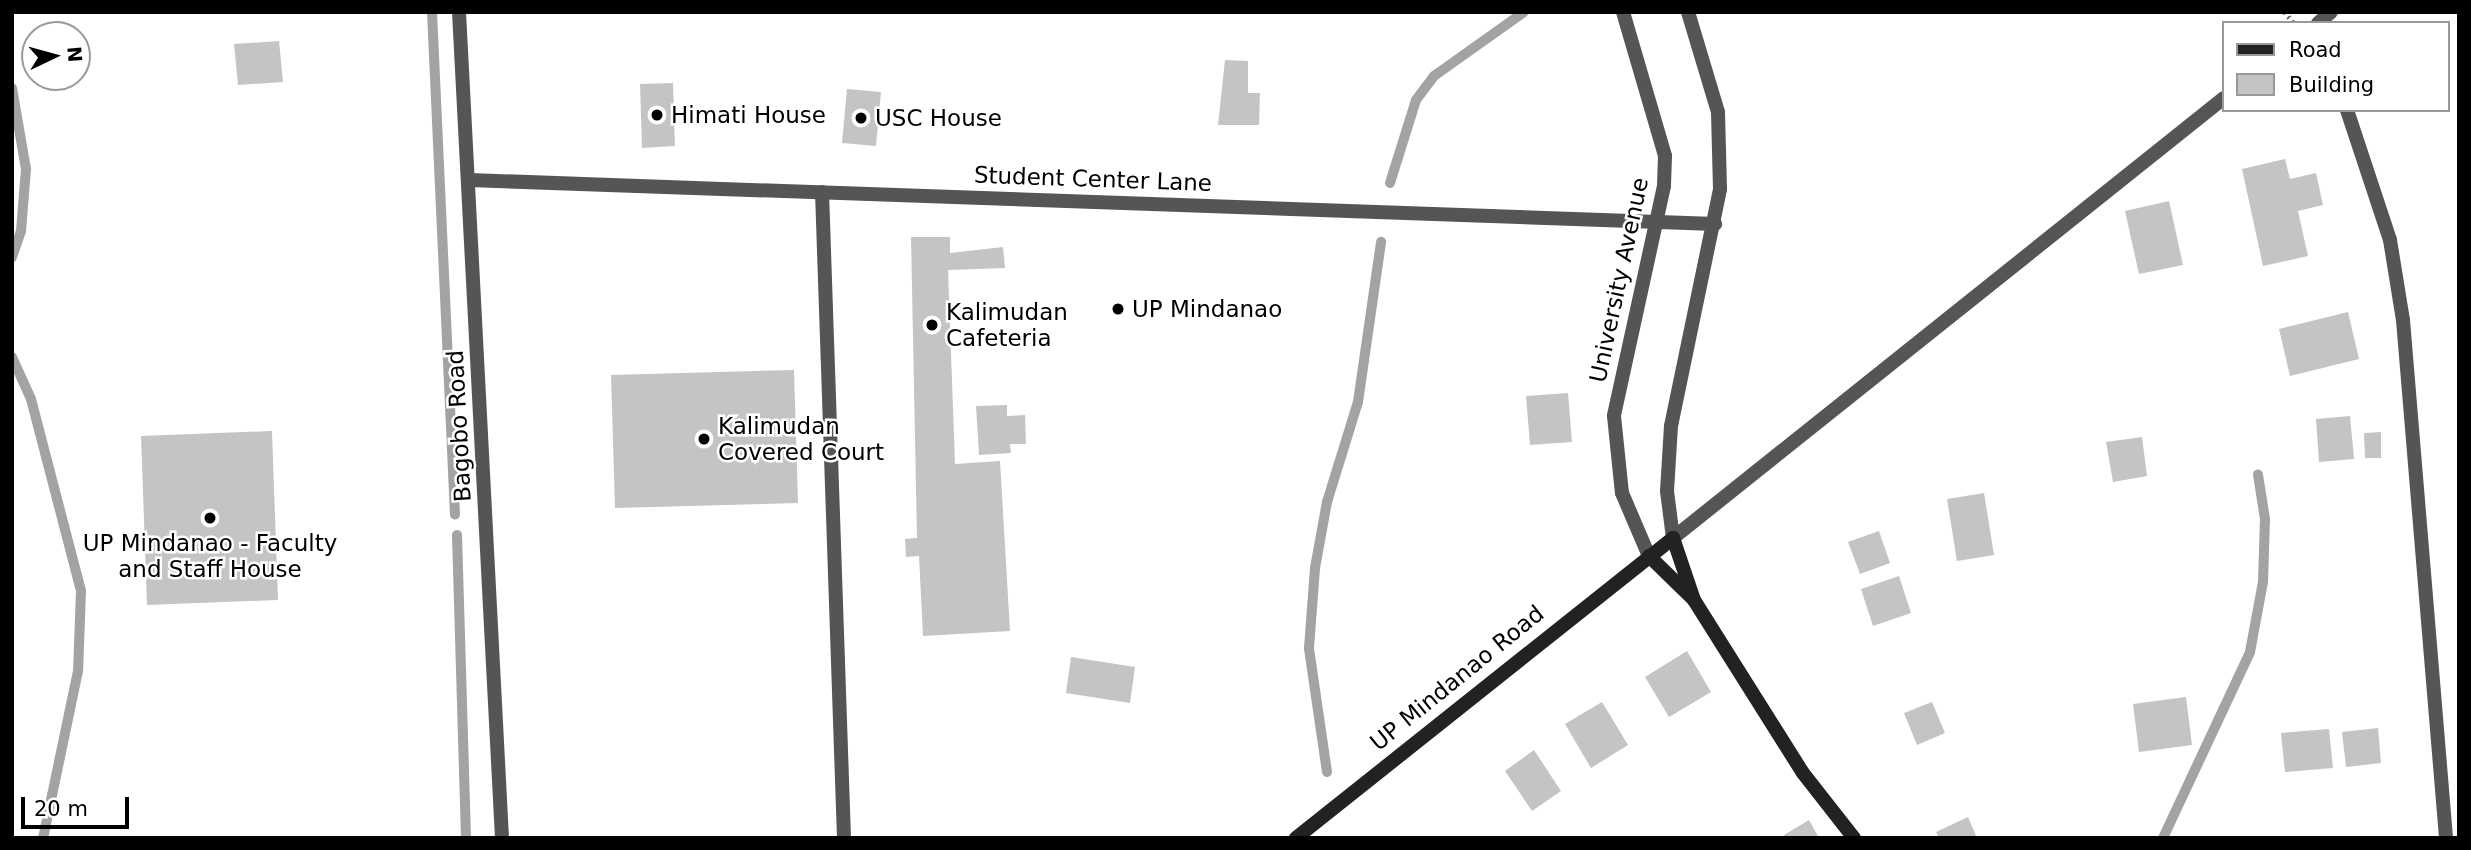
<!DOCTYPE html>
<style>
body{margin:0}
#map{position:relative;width:2471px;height:850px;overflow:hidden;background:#fff;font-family:"DejaVu Sans",sans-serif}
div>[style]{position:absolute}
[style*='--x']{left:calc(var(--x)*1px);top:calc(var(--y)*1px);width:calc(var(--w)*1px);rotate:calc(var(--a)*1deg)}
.stream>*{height:10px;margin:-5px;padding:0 5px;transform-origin:5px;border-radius:5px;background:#a3a3a3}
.building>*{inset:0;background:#c4c4c4}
.path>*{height:4.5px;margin-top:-2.25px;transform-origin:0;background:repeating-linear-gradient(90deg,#777 0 2px,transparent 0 5.5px)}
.lane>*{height:14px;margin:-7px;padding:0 7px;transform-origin:7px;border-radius:7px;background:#555}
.street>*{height:14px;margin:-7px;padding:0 7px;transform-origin:7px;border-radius:7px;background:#555}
.secondary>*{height:14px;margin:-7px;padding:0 7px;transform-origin:7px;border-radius:7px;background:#222}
.dots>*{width:19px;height:19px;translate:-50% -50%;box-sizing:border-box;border:4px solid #fff;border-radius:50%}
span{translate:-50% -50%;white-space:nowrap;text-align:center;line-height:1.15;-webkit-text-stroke:5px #fff;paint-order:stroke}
.poi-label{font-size:23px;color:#000}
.left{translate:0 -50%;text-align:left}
.street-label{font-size:23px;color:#000}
.frame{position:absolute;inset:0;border:14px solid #000;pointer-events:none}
.legend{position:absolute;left:2222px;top:21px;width:228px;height:91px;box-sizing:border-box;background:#fff;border:2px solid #999;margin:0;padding:9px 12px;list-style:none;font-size:21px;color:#000}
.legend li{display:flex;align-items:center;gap:14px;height:35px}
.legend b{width:35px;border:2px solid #999}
.north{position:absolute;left:21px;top:21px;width:70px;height:70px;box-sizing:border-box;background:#fff;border:2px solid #999;border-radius:50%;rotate:85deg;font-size:19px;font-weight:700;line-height:28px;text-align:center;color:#000}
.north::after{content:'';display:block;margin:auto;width:24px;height:32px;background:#000;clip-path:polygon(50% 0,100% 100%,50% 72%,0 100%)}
.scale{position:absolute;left:21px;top:797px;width:108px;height:32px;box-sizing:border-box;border:4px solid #000;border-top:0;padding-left:9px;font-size:21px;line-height:24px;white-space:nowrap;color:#000;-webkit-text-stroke:5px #fff;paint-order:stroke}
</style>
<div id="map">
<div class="stream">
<i style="--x:432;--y:12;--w:503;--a:87.38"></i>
<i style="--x:12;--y:88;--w:82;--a:80.2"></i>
<i style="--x:26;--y:169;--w:62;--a:94.6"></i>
<i style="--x:21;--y:231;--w:28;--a:109"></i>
<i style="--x:1390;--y:183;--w:87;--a:-72.6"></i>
<i style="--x:1416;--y:100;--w:30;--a:-53"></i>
<i style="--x:1434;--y:76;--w:110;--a:-35.4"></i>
<i style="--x:12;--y:357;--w:46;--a:65.7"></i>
<i style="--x:31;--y:399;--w:198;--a:75.4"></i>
<i style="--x:81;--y:591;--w:80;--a:92.1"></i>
<i style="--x:78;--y:671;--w:171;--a:101.8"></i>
<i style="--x:457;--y:535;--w:303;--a:88.3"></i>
<i style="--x:1327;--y:772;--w:125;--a:-98.3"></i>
<i style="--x:1309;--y:648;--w:80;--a:-85.7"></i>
<i style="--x:1315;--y:568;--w:67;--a:-79.7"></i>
<i style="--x:1327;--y:502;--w:105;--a:-72.8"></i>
<i style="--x:1358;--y:402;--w:162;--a:-81.8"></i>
<i style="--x:2163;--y:838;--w:205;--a:-64.9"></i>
<i style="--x:2250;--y:652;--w:71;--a:-79.5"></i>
<i style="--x:2263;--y:582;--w:63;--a:-88.2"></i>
<i style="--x:2265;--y:519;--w:45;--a:-99"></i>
</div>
<div class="building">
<i style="clip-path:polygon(279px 41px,283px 82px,238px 85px,234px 44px)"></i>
<i style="clip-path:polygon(1225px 60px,1248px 61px,1248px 93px,1260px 93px,1259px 125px,1218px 125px)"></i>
<i style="clip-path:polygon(673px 83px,675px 146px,642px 148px,640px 84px)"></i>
<i style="clip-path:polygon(847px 89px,881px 92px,876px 146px,842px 143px)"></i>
<i style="clip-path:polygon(2285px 159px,2290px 179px,2316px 173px,2323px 205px,2298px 211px,2308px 256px,2263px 266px,2242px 169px)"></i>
<i style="clip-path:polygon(2169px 201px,2183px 265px,2139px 274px,2125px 211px)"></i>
<i style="clip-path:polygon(911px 237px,950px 237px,950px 253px,1003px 247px,1005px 268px,948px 270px,955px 464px,1000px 461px,1010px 631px,923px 636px,919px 556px,906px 557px,905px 539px,917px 538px)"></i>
<i style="clip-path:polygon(2348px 312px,2359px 359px,2290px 376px,2279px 329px)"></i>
<i style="clip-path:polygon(794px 370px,798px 503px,615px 508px,611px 375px)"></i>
<i style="clip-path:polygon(1568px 393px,1572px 442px,1530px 445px,1526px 396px)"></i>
<i style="clip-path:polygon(1007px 405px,1007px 416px,1025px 415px,1026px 444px,1010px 444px,1011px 453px,979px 455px,976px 406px)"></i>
<i style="clip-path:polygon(2350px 416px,2354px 459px,2319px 462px,2316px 419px)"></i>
<i style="clip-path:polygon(272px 431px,278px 600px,147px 605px,141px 436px)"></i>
<i style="clip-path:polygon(2381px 432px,2381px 458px,2365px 458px,2364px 433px)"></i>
<i style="clip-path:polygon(2142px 437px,2147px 476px,2113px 482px,2106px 442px)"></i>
<i style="clip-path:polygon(1984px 493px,1994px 555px,1957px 561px,1947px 499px)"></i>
<i style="clip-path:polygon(1879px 531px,1890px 563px,1860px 574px,1848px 542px)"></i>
<i style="clip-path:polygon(1899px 576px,1911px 613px,1873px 626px,1861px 589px)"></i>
<i style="clip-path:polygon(1687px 651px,1711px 692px,1669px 717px,1645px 677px)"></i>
<i style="clip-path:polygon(1071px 657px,1135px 667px,1130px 703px,1066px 693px)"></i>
<i style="clip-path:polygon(2186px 697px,2192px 745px,2139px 752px,2133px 704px)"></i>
<i style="clip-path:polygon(1602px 702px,1628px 745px,1591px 768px,1565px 724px)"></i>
<i style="clip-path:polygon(1932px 702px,1945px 733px,1917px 745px,1904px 713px)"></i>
<i style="clip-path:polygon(2378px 728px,2381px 763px,2346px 767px,2342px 732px)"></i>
<i style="clip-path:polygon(2329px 729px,2333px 768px,2285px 772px,2281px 733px)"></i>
<i style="clip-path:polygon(1534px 750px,1561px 791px,1532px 811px,1505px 771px)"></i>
<i style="clip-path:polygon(1968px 817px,1977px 838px,1939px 838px,1936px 832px)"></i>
<i style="clip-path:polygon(1809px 820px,1819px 838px,1785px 838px,1784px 835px)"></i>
</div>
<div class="path">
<i style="--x:2285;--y:12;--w:13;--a:51"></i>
</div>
<div class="lane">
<i style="--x:1623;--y:12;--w:150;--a:73.7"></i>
<i style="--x:1665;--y:156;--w:30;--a:92"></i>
<i style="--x:1664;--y:186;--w:235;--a:102.3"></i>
<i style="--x:1614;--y:416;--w:77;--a:84.1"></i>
<i style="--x:1622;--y:493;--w:69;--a:66.8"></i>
<i style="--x:469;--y:180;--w:1247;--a:2.02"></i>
<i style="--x:822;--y:192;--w:646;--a:88.05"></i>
<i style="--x:1673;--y:538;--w:47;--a:-97.3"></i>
<i style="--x:1667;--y:491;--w:65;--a:-86.5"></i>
<i style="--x:1671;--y:426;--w:242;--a:-78.3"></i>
<i style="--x:1720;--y:189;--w:77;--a:-91.5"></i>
<i style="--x:1718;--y:112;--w:104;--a:-106.7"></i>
</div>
<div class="street">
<i style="--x:459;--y:12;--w:827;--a:87.02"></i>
<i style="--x:2318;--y:23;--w:17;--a:-40"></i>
<i style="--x:2347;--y:110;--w:137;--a:71.7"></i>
<i style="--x:2390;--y:240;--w:81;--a:80.8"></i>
<i style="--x:2403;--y:320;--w:520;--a:85.25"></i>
<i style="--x:1673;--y:538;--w:705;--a:-38.61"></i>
</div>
<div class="secondary">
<i style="--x:1649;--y:556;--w:62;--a:44.3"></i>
<i style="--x:1296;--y:838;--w:482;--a:-38.5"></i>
<i style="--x:1673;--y:538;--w:65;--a:71.3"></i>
<i style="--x:1694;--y:600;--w:204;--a:57.8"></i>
<i style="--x:1803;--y:773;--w:83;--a:51.9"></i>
</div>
<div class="dots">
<i style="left:657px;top:115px;background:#000"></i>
<i style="left:861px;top:118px;background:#000"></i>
<i style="left:1118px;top:309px;background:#000"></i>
<i style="left:932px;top:325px;background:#000"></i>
<i style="left:704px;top:439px;background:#000"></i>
<i style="left:210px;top:518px;background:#000"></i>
</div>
<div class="poi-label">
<span class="left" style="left:671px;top:115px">Himati House</span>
<span class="left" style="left:875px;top:118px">USC House</span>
<span class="left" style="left:1132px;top:309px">UP Mindanao</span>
<span class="left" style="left:946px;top:325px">Kalimudan<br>Cafeteria</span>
<span class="left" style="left:718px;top:439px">Kalimudan<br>Covered Court</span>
<span style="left:210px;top:556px">UP Mindanao - Faculty<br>and Staff House</span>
</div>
<div class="street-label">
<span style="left:1093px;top:179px;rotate:2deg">Student Center Lane</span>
<span style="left:1619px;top:280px;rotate:-78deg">University Avenue</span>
<span style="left:459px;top:426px;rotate:-93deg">Bagobo Road</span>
<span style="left:1457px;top:678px;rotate:-39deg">UP Mindanao Road</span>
</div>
<div class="frame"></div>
<ul class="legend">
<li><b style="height:9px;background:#222"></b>Road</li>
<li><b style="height:19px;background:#c4c4c4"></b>Building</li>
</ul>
<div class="north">N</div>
<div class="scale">20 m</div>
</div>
